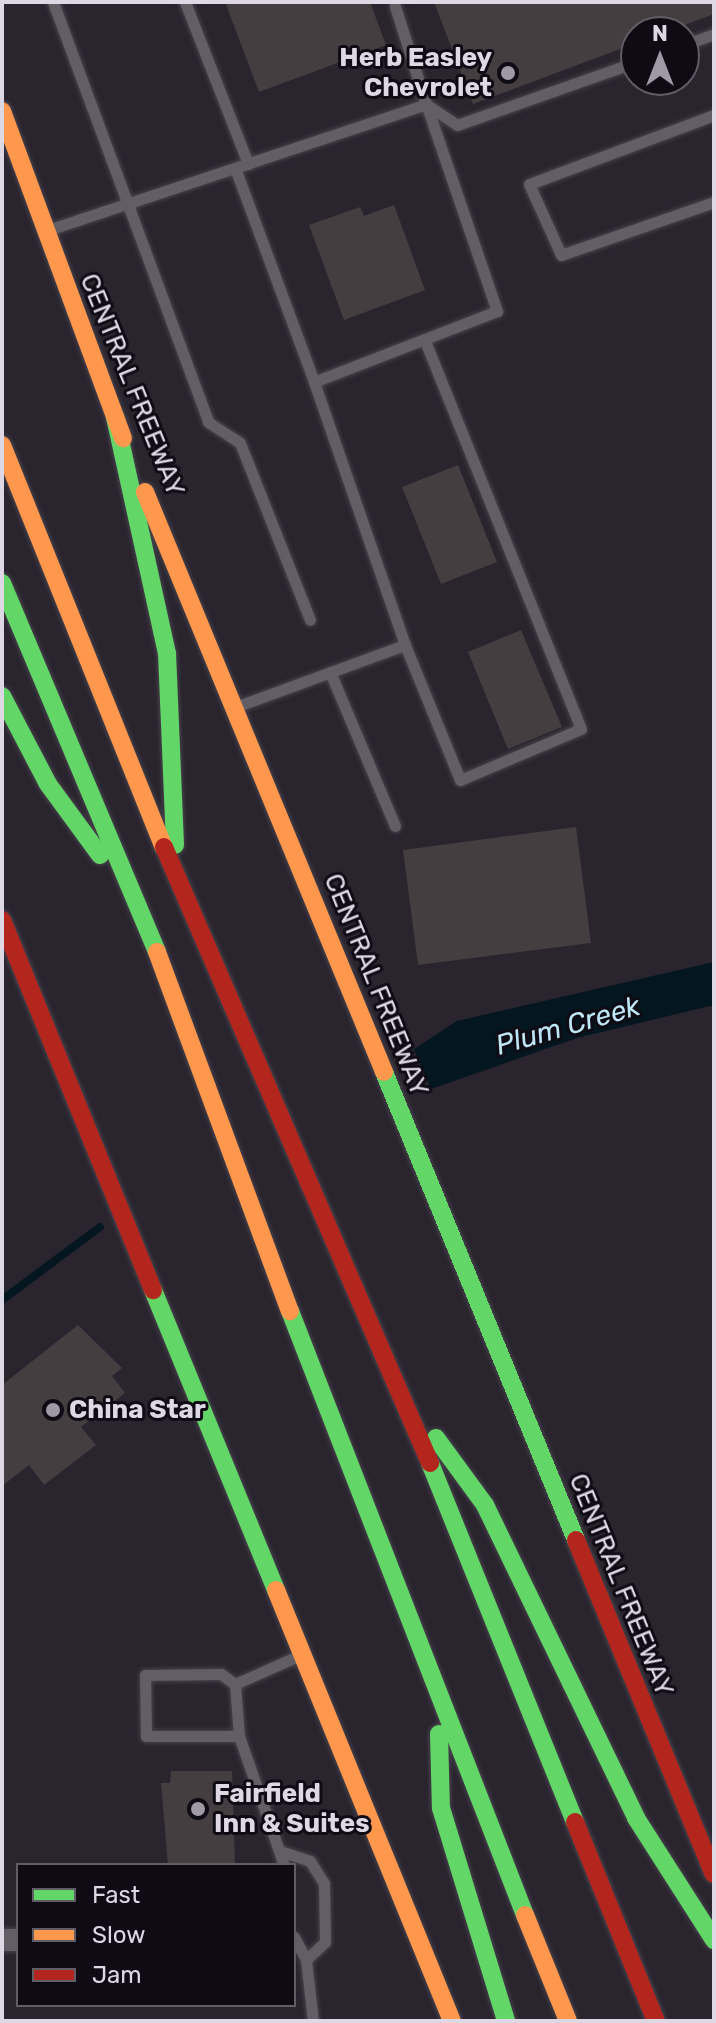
<!DOCTYPE html>
<style>
body{margin:0}
#map{position:relative;width:716px;height:2023px;overflow:hidden;background:#29242e;font-family:Rubik,sans-serif}
div>[style]{position:absolute}
[style*='--x']{left:calc(var(--x)*1px);top:calc(var(--y)*1px);width:calc(var(--w)*1px);rotate:calc(var(--a)*1deg)}
.water>*{inset:0;background:#04161f}
.stream>*{height:8px;margin:-4px;padding:0 4px;transform-origin:4px;border-radius:4px;background:#04161f}
.building>*{inset:0;background:#443e41}
.roads{filter:drop-shadow(0 0 2px #46424b) drop-shadow(0 0 2px #46424b)}
.lane>*{height:11px;margin:-5.5px;padding:0 5.5px;transform-origin:5.5px;border-radius:5.5px;background:#615e65}
.street>*{height:22px;margin:-11px;padding:0 11px;transform-origin:11px;border-radius:11px;background:#615e65}
.fast>*{height:18px;margin:-9px;padding:0 9px;transform-origin:9px;border-radius:9px;background:#63d668}
.slow>*{height:18px;margin:-9px;padding:0 9px;transform-origin:9px;border-radius:9px;background:#ff974d}
.jam>*{height:18px;margin:-9px;padding:0 9px;transform-origin:9px;border-radius:9px;background:#b3261e}
.dots>*{width:22px;height:22px;translate:-50% -50%;box-sizing:border-box;border:4px solid #0f0b14;border-radius:50%}
span{translate:-50% -50%;white-space:nowrap;text-align:center;line-height:1.15;-webkit-text-stroke:6px #0f0b14;paint-order:stroke}
.poi-label{font-size:26px;color:#ddd8e4;font-weight:700}
.right{translate:-100% -50%;text-align:right}
.left{translate:0 -50%;text-align:left}
.street-label{font-size:26px;color:#ddd8e4}
.water-label{font-size:28px;color:#bee6f5;font-style:italic}
.frame{position:absolute;inset:0;border:4px solid #ddd8e4;pointer-events:none}
.legend{position:absolute;left:16px;top:1863px;width:280px;height:144px;box-sizing:border-box;background:#0f0b14;border:2px solid #615d67;margin:0;padding:10px 14px;list-style:none;font-size:24px;color:#ddd8e4}
.legend li{display:flex;align-items:center;gap:16px;height:40px}
.legend b{width:40px;border:2px solid #615d67}
.north{position:absolute;left:620px;top:16px;width:80px;height:80px;box-sizing:border-box;background:#0f0b14;border:2px solid #615d67;border-radius:50%;rotate:0deg;font-size:22px;font-weight:700;line-height:32px;text-align:center;color:#ddd8e4}
.north::after{content:'';display:block;margin:auto;width:28px;height:36px;background:#9e99a4;clip-path:polygon(50% 0,100% 100%,50% 72%,0 100%)}
</style>
<div id="map">
<div class="water">
<i style="clip-path:polygon(714px 962px,714px 1005px,577px 1038px,431px 1089px,414px 1049px,457px 1021px)"></i>
</div>
<div class="stream">
<i style="--x:2;--y:1300;--w:122;--a:-36.7"></i>
</div>
<div class="building">
<i style="clip-path:polygon(225px 2px,370px 2px,386px 45px,259px 92px)"></i>
<i style="clip-path:polygon(434px 2px,714px 2px,714px 14px,666px 32px,636px 32px,636px 43px,473px 104px)"></i>
<i style="clip-path:polygon(394px 205px,425px 290px,344px 320px,309px 225px,360px 207px,364px 216px)"></i>
<i style="clip-path:polygon(458px 465px,497px 562px,441px 584px,402px 487px)"></i>
<i style="clip-path:polygon(521px 630px,562px 727px,508px 749px,468px 652px)"></i>
<i style="clip-path:polygon(576px 827px,591px 943px,418px 965px,403px 850px)"></i>
<i style="clip-path:polygon(78px 1325px,122px 1368px,112px 1376px,125px 1393px,81px 1427px,96px 1445px,44px 1485px,29px 1465px,2px 1486px,2px 1385px)"></i>
<i style="clip-path:polygon(171px 1771px,232px 1771px,235px 1865px,168px 1865px,161px 1783px,170px 1783px)"></i>
</div>
<div class="roads">
<div class="lane">
<i style="--x:53;--y:2;--w:448;--a:69.7"></i>
<i style="--x:208;--y:422;--w:38;--a:33"></i>
<i style="--x:240;--y:443;--w:190;--a:68.4"></i>
<i style="--x:185;--y:2;--w:174;--a:68.7"></i>
<i style="--x:684;--y:45;--w:32;--a:-20"></i>
<i style="--x:426;--y:104;--w:37;--a:34"></i>
<i style="--x:457;--y:125;--w:190;--a:-19.4"></i>
<i style="--x:714;--y:115;--w:197;--a:159.5"></i>
<i style="--x:529;--y:184;--w:78;--a:65.7"></i>
<i style="--x:561;--y:255;--w:162;--a:-19.1"></i>
<i style="--x:235;--y:168;--w:228;--a:69.7"></i>
<i style="--x:314;--y:382;--w:196;--a:-21.2"></i>
<i style="--x:497;--y:311;--w:219;--a:-108.9"></i>
<i style="--x:48;--y:230;--w:398;--a:-18.4"></i>
<i style="--x:426;--y:104;--w:103;--a:-107.6"></i>
<i style="--x:314;--y:382;--w:278;--a:70.9"></i>
<i style="--x:330;--y:672;--w:167;--a:67.1"></i>
<i style="--x:238;--y:706;--w:178;--a:-20.1"></i>
<i style="--x:405;--y:645;--w:146;--a:67.8"></i>
<i style="--x:460;--y:780;--w:131;--a:-22.9"></i>
<i style="--x:581;--y:729;--w:420;--a:-111.9"></i>
<i style="--x:235;--y:1684;--w:52;--a:85.6"></i>
<i style="--x:239;--y:1736;--w:93;--a:180"></i>
<i style="--x:146;--y:1736;--w:61;--a:-90.9"></i>
<i style="--x:145;--y:1675;--w:76;--a:-0.8"></i>
<i style="--x:221;--y:1674;--w:17;--a:36"></i>
<i style="--x:235;--y:1684;--w:69;--a:-24"></i>
<i style="--x:239;--y:1736;--w:137;--a:70.8"></i>
<i style="--x:283;--y:1852;--w:28;--a:18"></i>
<i style="--x:310;--y:1861;--w:26;--a:58"></i>
<i style="--x:324;--y:1883;--w:59;--a:89"></i>
<i style="--x:325;--y:1942;--w:26;--a:137"></i>
<i style="--x:294;--y:1937;--w:26;--a:62"></i>
<i style="--x:306;--y:1960;--w:61;--a:83.5"></i>
</div>
<div class="street">
<i style="--x:2;--y:1940;--w:16;--a:0"></i>
</div>
<div class="fast">
<i style="--x:115;--y:417;--w:242;--a:77.6"></i>
<i style="--x:167;--y:653;--w:192;--a:87.6"></i>
<i style="--x:2;--y:583;--w:400;--a:67.2"></i>
<i style="--x:2;--y:696;--w:99;--a:62.4"></i>
<i style="--x:48;--y:784;--w:88;--a:53.8"></i>
<i style="--x:384;--y:1072;--w:506;--a:67.69"></i>
<i style="--x:153;--y:1290;--w:324;--a:67.7"></i>
<i style="--x:290;--y:1311;--w:648;--a:68.74"></i>
<i style="--x:436;--y:1438;--w:83;--a:53.8"></i>
<i style="--x:485;--y:1505;--w:348;--a:64.2"></i>
<i style="--x:636;--y:1818;--w:145;--a:57.4"></i>
<i style="--x:430;--y:1463;--w:387;--a:68"></i>
<i style="--x:439;--y:1734;--w:74;--a:88.5"></i>
<i style="--x:441;--y:1808;--w:223;--a:73"></i>
</div>
<div class="slow">
<i style="--x:2;--y:111;--w:349;--a:69.7"></i>
<i style="--x:2;--y:445;--w:433;--a:68.1"></i>
<i style="--x:145;--y:492;--w:627;--a:67.6"></i>
<i style="--x:157;--y:952;--w:383;--a:69.7"></i>
<i style="--x:276;--y:1590;--w:466;--a:67.8"></i>
<i style="--x:525;--y:1915;--w:114;--a:67.9"></i>
</div>
<div class="jam">
<i style="--x:164;--y:847;--w:671;--a:66.64"></i>
<i style="--x:2;--y:920;--w:400;--a:67.8"></i>
<i style="--x:576;--y:1540;--w:361;--a:67.6"></i>
<i style="--x:575;--y:1822;--w:215;--a:67.9"></i>
</div>
</div>
<div class="dots">
<i style="left:508px;top:73px;background:#9e99a4"></i>
<i style="left:53px;top:1410px;background:#9e99a4"></i>
<i style="left:198px;top:1809px;background:#9e99a4"></i>
</div>
<div class="poi-label">
<span class="right" style="left:492px;top:73px">Herb Easley<br>Chevrolet</span>
<span class="left" style="left:69px;top:1410px">China Star</span>
<span class="left" style="left:214px;top:1809px">Fairfield<br>Inn &amp; Suites</span>
</div>
<div class="street-label">
<span style="left:132px;top:385px;rotate:68deg">CENTRAL FREEWAY</span>
<span style="left:376px;top:985px;rotate:68deg">CENTRAL FREEWAY</span>
<span style="left:621px;top:1585px;rotate:68deg">CENTRAL FREEWAY</span>
</div>
<div class="water-label">
<span style="left:568px;top:1026px;rotate:-16deg">Plum Creek</span>
</div>
<div class="frame"></div>
<ul class="legend">
<li><b style="height:10px;background:#63d668"></b>Fast</li>
<li><b style="height:10px;background:#ff974d"></b>Slow</li>
<li><b style="height:10px;background:#b3261e"></b>Jam</li>
</ul>
<div class="north">N</div>
</div>
